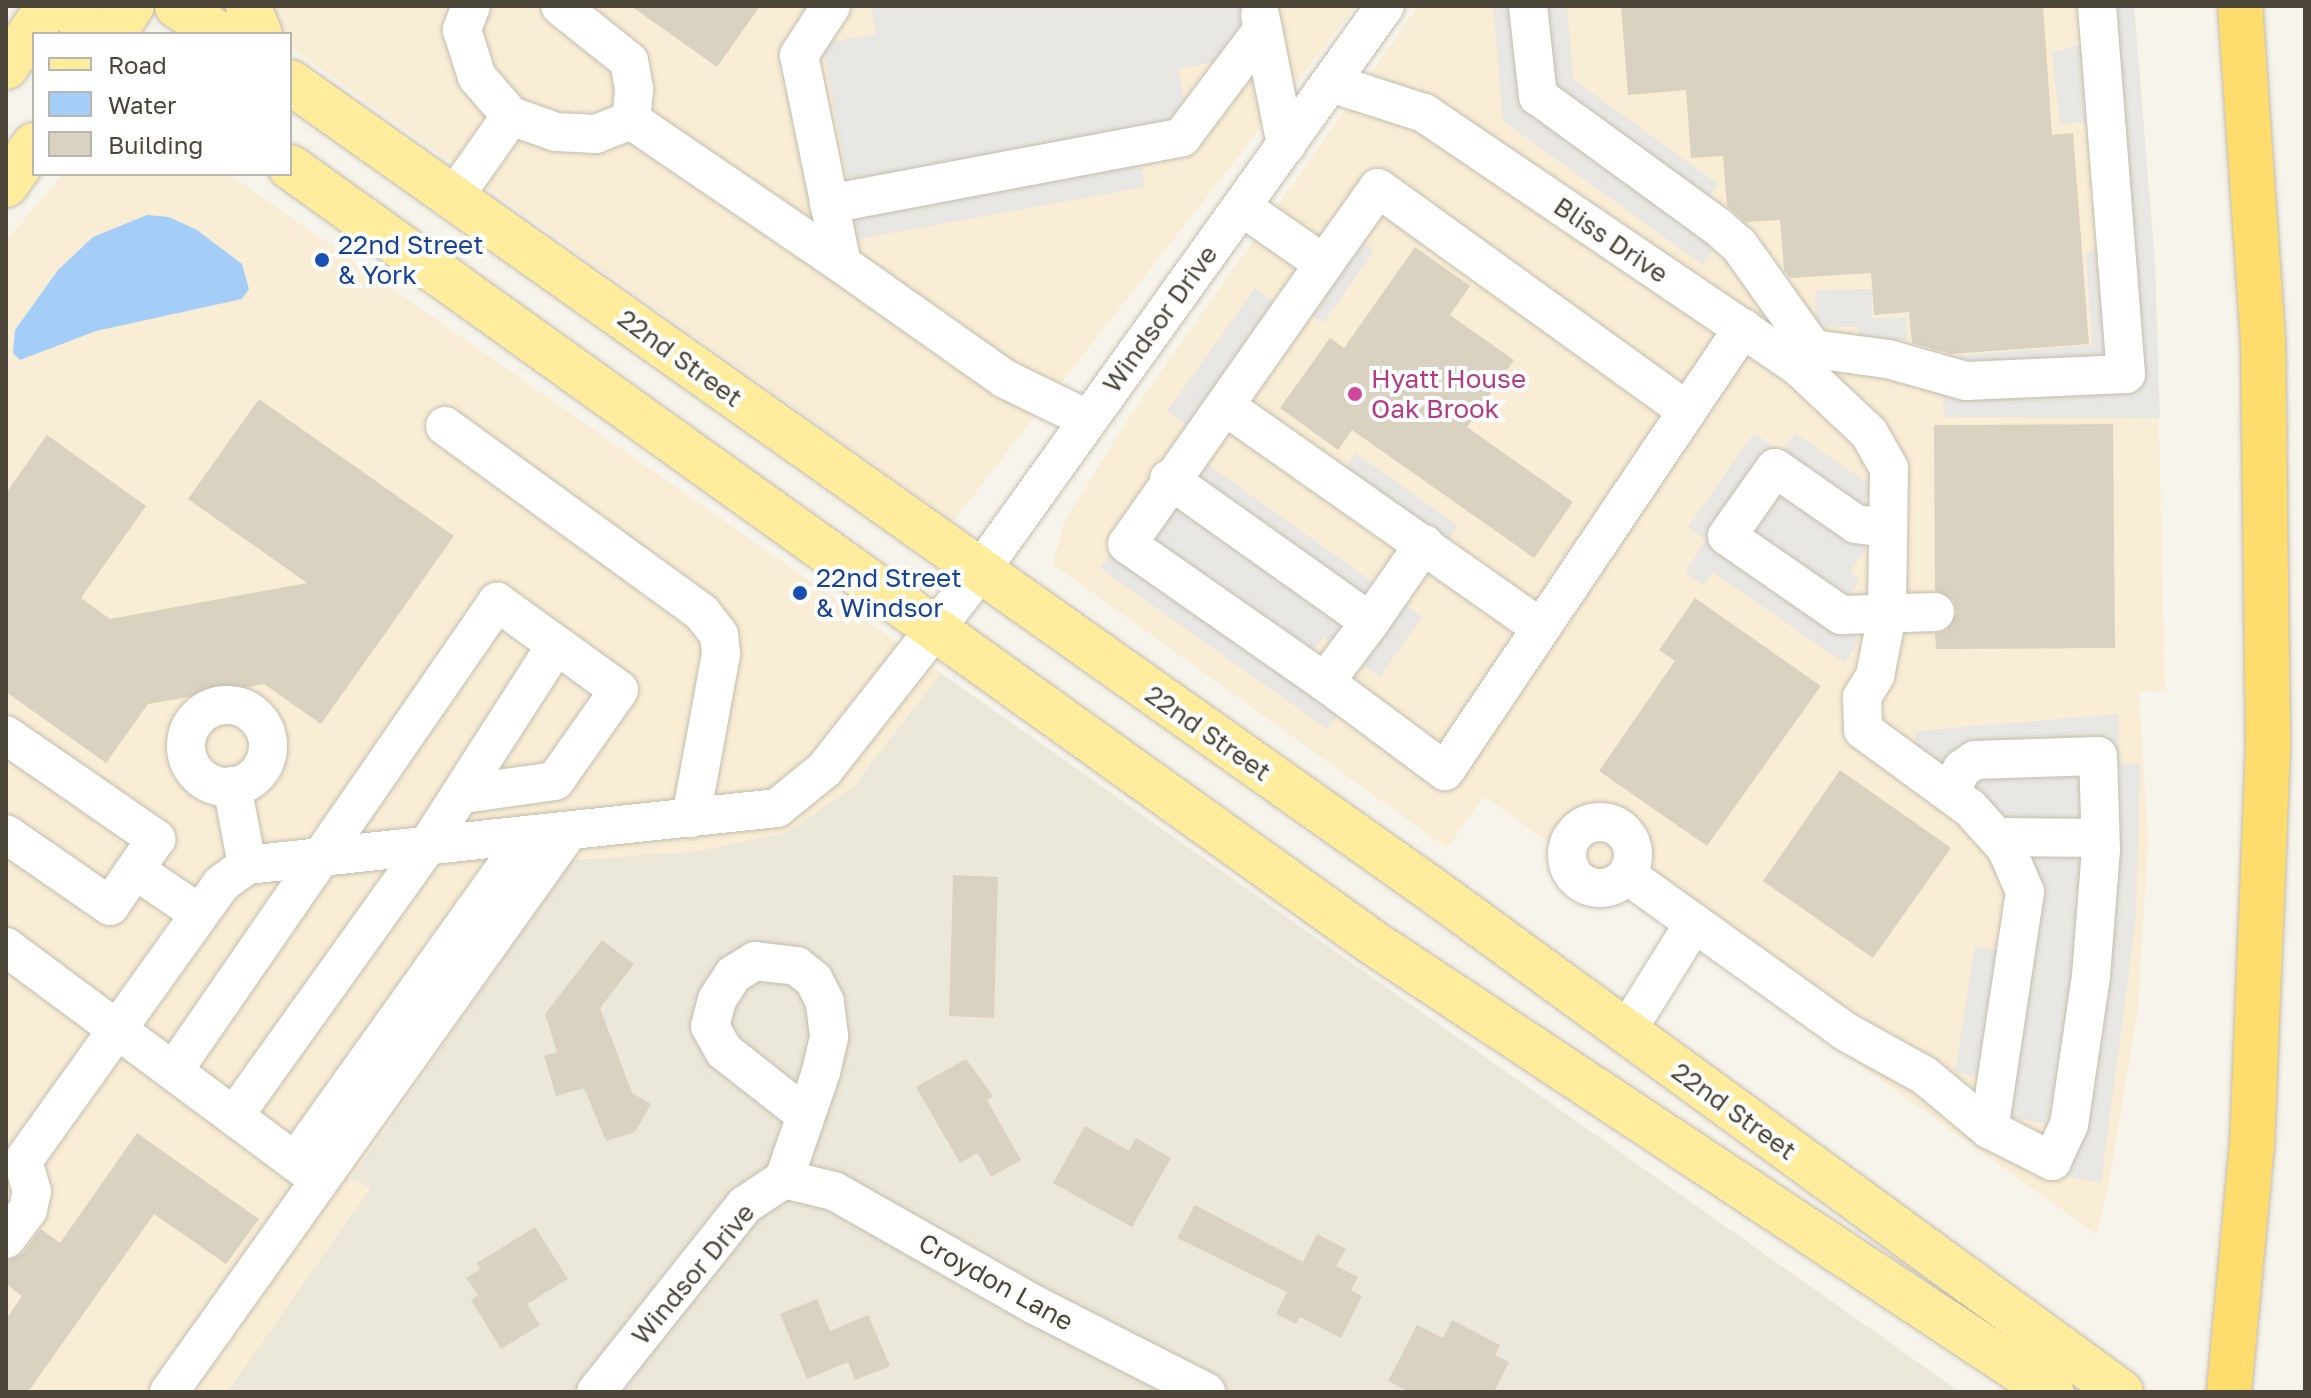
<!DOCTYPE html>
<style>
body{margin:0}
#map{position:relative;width:2311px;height:1398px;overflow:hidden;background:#f7f4eb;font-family:"Golos Text",sans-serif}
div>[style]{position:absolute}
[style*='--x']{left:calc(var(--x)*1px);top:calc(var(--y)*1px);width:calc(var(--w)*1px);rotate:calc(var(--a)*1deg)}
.residential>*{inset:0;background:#ebe7d9}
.commercial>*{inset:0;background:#f9edd6}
.parking>*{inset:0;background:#e8e7e3}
.water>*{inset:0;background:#a4cef7}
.building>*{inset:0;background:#d9d2c0}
.roads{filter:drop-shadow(0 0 2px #c3bdad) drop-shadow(0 0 2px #c3bdad)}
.minor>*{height:38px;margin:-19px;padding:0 19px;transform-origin:19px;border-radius:19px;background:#fff}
.minor>.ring{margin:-19px;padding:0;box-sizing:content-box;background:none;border:38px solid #fff;border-radius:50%}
.major>*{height:44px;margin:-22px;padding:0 22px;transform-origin:22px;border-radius:22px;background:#ffec9c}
.highway>*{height:44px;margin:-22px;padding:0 22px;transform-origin:22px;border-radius:22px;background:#ffdc6e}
.dots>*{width:22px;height:22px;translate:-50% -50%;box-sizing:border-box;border:4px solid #fff;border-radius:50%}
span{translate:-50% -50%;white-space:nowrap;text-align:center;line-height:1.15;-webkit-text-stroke:8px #fff;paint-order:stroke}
.street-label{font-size:26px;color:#4c4638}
.transit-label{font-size:26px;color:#164399}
.left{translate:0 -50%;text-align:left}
.hotel-label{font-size:26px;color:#b23c85}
.frame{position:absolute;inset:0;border:8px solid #4c4638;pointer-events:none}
.legend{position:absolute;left:32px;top:32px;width:260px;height:144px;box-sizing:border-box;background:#fff;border:2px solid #b7b5af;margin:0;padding:10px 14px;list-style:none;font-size:24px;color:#4c4638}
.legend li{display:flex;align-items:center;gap:16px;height:40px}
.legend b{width:40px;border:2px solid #b7b5af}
</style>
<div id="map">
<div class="residential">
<i style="clip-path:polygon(941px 673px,1960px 1392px,227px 1392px,370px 1188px,350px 1180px,572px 860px,698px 851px,853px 787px)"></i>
</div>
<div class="commercial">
<i style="clip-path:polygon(266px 6px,1356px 6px,953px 521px,293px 49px,290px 34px,284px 34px)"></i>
<i style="clip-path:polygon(1418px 6px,2134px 6px,2155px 265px,2165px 690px,2139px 692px,2148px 839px,2138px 1010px,2109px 1184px,2096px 1234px,1484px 796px,1447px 848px,1053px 564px,1064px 522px,1128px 419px)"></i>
<i style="clip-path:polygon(63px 174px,229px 174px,941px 673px,853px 787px,786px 833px,698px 851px,572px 860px,350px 1179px,371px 1188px,227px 1392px,6px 1392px,6px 241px)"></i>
</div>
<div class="parking">
<i style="clip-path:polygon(871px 6px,1249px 6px,1257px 54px,1178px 69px,1191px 135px,1138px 144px,1145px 187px,859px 239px,822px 44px,876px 34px)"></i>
<i style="clip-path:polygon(1493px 6px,1567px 6px,1573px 79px,1718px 184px,1696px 214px,1725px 234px,1703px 265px,1503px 121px)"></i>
<i style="clip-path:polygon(2090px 6px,2134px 6px,2155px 265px,2160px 418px,1944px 417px,1941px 357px,2092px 345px,2086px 252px,2106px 250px,2091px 122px,2060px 124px,2052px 52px,2093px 42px)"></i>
<i style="clip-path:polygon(1338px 225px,1374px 251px,1323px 323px,1298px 306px,1193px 454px,1422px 617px,1380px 677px,1323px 637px,1298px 672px,1344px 705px,1327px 729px,1100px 568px,1197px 433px,1167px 411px,1255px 288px,1280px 306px)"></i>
<i style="clip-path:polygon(1872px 289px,1872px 318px,1906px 318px,1907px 340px,1859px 341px,1858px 327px,1816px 327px,1815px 290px)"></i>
<i style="clip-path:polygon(1754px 433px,1782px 452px,1795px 433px,1874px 487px,1843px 531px,1867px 547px,1850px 572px,1860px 579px,1832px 620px,1860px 640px,1844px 663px,1713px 572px,1703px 585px,1685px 572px,1706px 540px,1688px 527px)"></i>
<i style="clip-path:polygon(1356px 453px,1458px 526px,1441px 550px,1339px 477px)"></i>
<i style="clip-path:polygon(2118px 714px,2119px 763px,2140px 764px,2136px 918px,2101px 1183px,2067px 1176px,2070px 1128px,1996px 1115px,2000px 1081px,1955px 1072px,1975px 947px,2024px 953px,2029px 848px,1916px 760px,1915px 731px)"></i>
</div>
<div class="water">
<i style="clip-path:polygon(147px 215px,169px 217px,197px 230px,242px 264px,249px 289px,242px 299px,96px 331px,20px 360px,13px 353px,15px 330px,58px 270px,93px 237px)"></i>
</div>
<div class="building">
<i style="clip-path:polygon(631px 6px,760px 6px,717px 67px)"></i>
<i style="clip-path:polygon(1621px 6px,2043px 6px,2052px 135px,2073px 133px,2089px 344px,1951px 354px,1912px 343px,1909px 312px,1874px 315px,1871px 273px,1790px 278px,1784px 270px,1780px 220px,1746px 222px,1727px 206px,1723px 156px,1691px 158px,1686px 90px,1628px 95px)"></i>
<i style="clip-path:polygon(1415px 247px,1470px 286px,1450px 315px,1514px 360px,1467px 427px,1573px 502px,1534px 558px,1352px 430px,1338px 450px,1280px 408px,1330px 338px,1344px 348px)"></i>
<i style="clip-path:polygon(259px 399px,454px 536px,321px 724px,264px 684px,148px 704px,106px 763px,6px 692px,6px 493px,47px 435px,146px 506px,81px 598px,110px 619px,307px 583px,188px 499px)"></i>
<i style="clip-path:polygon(2113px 424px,2115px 648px,1936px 649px,1935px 634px,1947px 630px,1957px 612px,1953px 600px,1935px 590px,1934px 425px)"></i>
<i style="clip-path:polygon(1695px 598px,1821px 686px,1707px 846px,1599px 771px,1675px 661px,1659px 650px)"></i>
<i style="clip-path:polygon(1840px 770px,1951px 848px,1873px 958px,1763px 881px)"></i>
<i style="clip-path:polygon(953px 875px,998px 877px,994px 1018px,949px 1016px)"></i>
<i style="clip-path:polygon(602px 940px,634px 964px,600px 1008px,632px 1093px,651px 1104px,635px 1132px,606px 1141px,584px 1088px,556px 1096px,544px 1056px,557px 1052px,545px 1014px)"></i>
<i style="clip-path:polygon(966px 1059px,993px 1096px,987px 1100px,1021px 1160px,991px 1177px,978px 1153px,960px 1163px,916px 1087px)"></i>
<i style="clip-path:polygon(1085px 1126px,1129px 1151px,1136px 1138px,1171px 1158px,1132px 1227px,1053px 1183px)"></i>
<i style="clip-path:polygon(137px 1133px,259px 1219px,226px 1264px,154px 1214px,28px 1392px,6px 1392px,6px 1319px,22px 1296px,6px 1284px,6px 1261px,23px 1253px,41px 1229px,60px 1243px)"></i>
<i style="clip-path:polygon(1195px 1205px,1303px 1262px,1317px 1234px,1346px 1249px,1336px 1266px,1358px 1277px,1351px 1290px,1362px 1296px,1341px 1338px,1300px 1317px,1296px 1324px,1276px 1314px,1287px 1292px,1177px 1238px)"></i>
<i style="clip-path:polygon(535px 1227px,568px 1279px,527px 1304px,540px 1325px,501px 1349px,471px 1300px,478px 1295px,466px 1278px,480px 1269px,477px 1263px)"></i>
<i style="clip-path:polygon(817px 1299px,830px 1331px,868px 1315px,890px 1366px,855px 1380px,848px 1362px,807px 1379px,780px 1314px)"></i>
<i style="clip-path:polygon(1452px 1320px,1500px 1345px,1495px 1355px,1509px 1362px,1494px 1392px,1410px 1392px,1388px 1381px,1417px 1325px,1443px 1338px)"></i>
</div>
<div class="roads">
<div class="minor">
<i style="--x:471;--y:6;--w:26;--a:111"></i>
<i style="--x:462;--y:30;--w:49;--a:72.3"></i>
<i style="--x:477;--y:77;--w:52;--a:48.9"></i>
<i style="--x:511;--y:116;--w:48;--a:19.6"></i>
<i style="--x:556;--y:132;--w:40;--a:2.9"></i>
<i style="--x:596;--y:134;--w:38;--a:-22"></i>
<i style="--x:631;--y:120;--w:31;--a:-84"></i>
<i style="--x:634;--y:89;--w:28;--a:-100"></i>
<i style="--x:629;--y:61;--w:88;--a:-141.4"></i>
<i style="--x:831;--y:6;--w:59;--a:123.1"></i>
<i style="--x:799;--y:55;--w:213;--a:78.4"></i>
<i style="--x:842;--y:264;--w:199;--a:35.2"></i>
<i style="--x:1005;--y:379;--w:91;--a:26"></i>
<i style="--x:1528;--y:6;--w:91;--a:83.7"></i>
<i style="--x:1538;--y:96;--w:223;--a:36"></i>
<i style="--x:1718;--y:227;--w:28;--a:41"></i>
<i style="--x:1739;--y:245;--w:128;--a:54.6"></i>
<i style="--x:1813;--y:349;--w:76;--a:7.6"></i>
<i style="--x:1888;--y:359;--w:81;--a:15.8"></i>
<i style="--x:1966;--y:381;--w:160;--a:-2.5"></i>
<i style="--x:2126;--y:374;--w:369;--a:-94.5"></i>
<i style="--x:1260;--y:15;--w:133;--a:78.7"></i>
<i style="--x:1331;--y:83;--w:98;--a:17.9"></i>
<i style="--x:1424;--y:113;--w:454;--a:34.1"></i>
<i style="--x:1800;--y:368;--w:95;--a:43.3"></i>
<i style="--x:1869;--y:433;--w:40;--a:60.3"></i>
<i style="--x:1889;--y:468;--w:147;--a:90.8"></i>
<i style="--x:1887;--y:615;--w:62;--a:101.1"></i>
<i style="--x:1875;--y:676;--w:25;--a:122"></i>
<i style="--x:1862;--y:697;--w:33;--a:88"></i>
<i style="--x:1863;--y:730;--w:132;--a:36.1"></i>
<i style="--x:1970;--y:808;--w:54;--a:48"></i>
<i style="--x:2006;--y:848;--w:48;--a:66.6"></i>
<i style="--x:2025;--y:892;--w:240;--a:98.6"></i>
<i style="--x:631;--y:120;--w:255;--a:34.3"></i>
<i style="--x:454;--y:197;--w:99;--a:-54.9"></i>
<i style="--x:829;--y:204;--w:359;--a:-10.7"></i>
<i style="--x:1182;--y:137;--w:135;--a:-53.1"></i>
<i style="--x:1242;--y:207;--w:100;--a:34.8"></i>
<i style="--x:1324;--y:264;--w:342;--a:125.1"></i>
<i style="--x:1127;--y:544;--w:241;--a:34.9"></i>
<i style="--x:1324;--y:264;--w:93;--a:-54.6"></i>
<i style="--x:1378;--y:188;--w:381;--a:35.8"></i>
<i style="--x:1225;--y:406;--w:386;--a:35.1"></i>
<i style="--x:445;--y:426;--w:318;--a:36"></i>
<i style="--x:702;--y:613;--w:28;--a:52"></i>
<i style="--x:719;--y:635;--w:19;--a:84"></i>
<i style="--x:721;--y:654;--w:167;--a:100.4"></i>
<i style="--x:1169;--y:479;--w:247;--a:35.4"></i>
<i style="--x:1370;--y:622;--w:75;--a:126.9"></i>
<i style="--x:1325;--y:682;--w:149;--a:36.6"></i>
<i style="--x:1445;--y:771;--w:534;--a:-56.07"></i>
<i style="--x:1887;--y:528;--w:31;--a:-173"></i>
<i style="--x:1856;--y:524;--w:98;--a:-145.3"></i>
<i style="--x:1775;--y:468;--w:83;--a:125.2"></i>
<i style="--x:1727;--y:536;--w:139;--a:34.7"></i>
<i style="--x:1841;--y:615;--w:94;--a:-1.8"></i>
<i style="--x:1370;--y:622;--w:95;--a:-55.3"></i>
<i class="ring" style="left:186px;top:705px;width:44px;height:44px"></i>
<i style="--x:6;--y:735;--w:183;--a:34.7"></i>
<i style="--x:156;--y:839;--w:81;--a:124.5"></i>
<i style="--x:110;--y:906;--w:126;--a:-145.3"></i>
<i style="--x:232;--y:786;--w:80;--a:79.2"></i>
<i class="ring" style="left:1567px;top:822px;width:28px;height:28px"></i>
<i style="--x:1997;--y:837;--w:103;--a:0.6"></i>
<i style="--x:135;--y:870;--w:78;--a:34.1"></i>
<i style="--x:1627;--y:875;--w:269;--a:35.6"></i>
<i style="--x:1846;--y:1032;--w:89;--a:28.9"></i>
<i style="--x:1924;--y:1075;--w:85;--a:39.7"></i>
<i style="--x:1989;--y:1129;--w:71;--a:26.9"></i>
<i style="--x:2052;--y:1161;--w:40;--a:-65"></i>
<i style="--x:2069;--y:1125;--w:151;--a:-81.6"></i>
<i style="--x:2091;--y:976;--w:126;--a:-85.5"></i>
<i style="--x:2101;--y:850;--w:94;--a:-91.8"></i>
<i style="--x:2098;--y:756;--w:123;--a:178.1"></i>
<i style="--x:1975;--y:760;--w:16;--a:145"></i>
<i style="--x:1962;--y:769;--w:27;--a:118"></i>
<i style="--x:6;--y:947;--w:384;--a:36.6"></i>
<i style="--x:1626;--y:1032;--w:128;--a:-58"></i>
<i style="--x:174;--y:1070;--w:569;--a:-55.39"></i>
<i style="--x:497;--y:602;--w:150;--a:35.8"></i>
<i style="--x:619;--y:690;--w:111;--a:125.1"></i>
<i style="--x:555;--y:781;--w:94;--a:172"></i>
<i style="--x:234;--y:1116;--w:332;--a:-54.4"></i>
<i style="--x:427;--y:846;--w:239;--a:-57.3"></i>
<i style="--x:23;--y:1161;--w:340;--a:-54.4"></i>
<i style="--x:221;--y:884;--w:32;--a:-36"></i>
<i style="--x:247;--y:865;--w:533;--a:-6.14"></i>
<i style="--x:777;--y:808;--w:60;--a:-39"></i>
<i style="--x:824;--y:770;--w:249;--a:-51.8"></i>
<i style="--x:978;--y:574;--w:699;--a:-54.38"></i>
<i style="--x:295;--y:1162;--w:402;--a:-54.5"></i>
<i style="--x:784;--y:1179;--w:51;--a:13.5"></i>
<i style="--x:834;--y:1191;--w:231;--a:29.6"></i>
<i style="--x:1035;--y:1305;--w:192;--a:27"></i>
<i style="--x:6;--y:1239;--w:36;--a:-53"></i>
<i style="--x:28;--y:1210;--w:19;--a:-78"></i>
<i style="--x:32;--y:1191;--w:31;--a:-107"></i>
<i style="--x:169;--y:1392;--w:689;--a:-54.51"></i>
<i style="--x:596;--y:1392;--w:239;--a:-51.5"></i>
<i style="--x:745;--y:1205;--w:47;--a:-33.7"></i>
<i style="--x:784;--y:1179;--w:113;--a:-70.9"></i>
<i style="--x:821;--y:1072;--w:37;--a:-77"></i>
<i style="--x:829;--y:1036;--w:34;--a:-97"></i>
<i style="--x:825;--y:1002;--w:25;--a:-117"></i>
<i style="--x:814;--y:980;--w:22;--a:-141"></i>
<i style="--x:797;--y:966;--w:42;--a:-173.2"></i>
<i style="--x:755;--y:961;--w:26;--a:148"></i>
<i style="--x:733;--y:975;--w:30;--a:123"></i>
<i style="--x:717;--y:1000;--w:27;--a:105"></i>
<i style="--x:710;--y:1026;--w:29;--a:61"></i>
<i style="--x:724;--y:1051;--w:102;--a:38.2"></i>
</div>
<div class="major">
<i style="--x:63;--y:6;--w:47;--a:36.4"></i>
<i style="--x:177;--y:6;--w:50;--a:33.7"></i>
<i style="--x:248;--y:6;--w:30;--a:67"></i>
<i style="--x:113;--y:34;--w:34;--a:-56"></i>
<i style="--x:6;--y:67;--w:75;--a:-54.8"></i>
<i style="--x:290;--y:82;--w:1393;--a:35.27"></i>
<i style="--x:1427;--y:886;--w:859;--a:36.1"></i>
<i style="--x:290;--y:167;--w:1331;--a:35.61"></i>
<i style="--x:1372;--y:942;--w:815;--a:33.5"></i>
<i style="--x:6;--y:185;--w:49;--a:-55"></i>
</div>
<div class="highway">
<i style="--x:2229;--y:1392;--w:247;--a:-84.7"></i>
<i style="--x:2252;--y:1146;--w:400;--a:-87.7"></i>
<i style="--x:2268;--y:746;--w:405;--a:-90.7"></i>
<i style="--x:2263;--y:341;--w:336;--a:-93.9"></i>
</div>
</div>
<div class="dots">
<i style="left:322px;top:260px;background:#1a4fb4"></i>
<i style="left:1355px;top:394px;background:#d1479c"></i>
<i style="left:800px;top:593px;background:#1a4fb4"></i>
</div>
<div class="street-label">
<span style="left:1611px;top:240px;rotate:34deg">Bliss Drive</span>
<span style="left:1160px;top:319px;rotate:-54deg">Windsor Drive</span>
<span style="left:680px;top:358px;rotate:36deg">22nd Street</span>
<span style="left:1208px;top:733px;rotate:35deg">22nd Street</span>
<span style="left:1734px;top:1111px;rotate:36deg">22nd Street</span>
<span style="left:693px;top:1274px;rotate:-50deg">Windsor Drive</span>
<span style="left:996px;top:1282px;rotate:29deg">Croydon Lane</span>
</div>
<div class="transit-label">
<span class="left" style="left:338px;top:260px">22nd Street<br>&amp; York</span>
<span class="left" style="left:816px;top:593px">22nd Street<br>&amp; Windsor</span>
</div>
<div class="hotel-label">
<span class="left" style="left:1371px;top:394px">Hyatt House<br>Oak Brook</span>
</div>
<div class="frame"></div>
<ul class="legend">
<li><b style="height:10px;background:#ffec9c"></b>Road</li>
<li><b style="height:22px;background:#a4cef7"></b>Water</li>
<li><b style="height:22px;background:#d9d2c0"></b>Building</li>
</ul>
</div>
